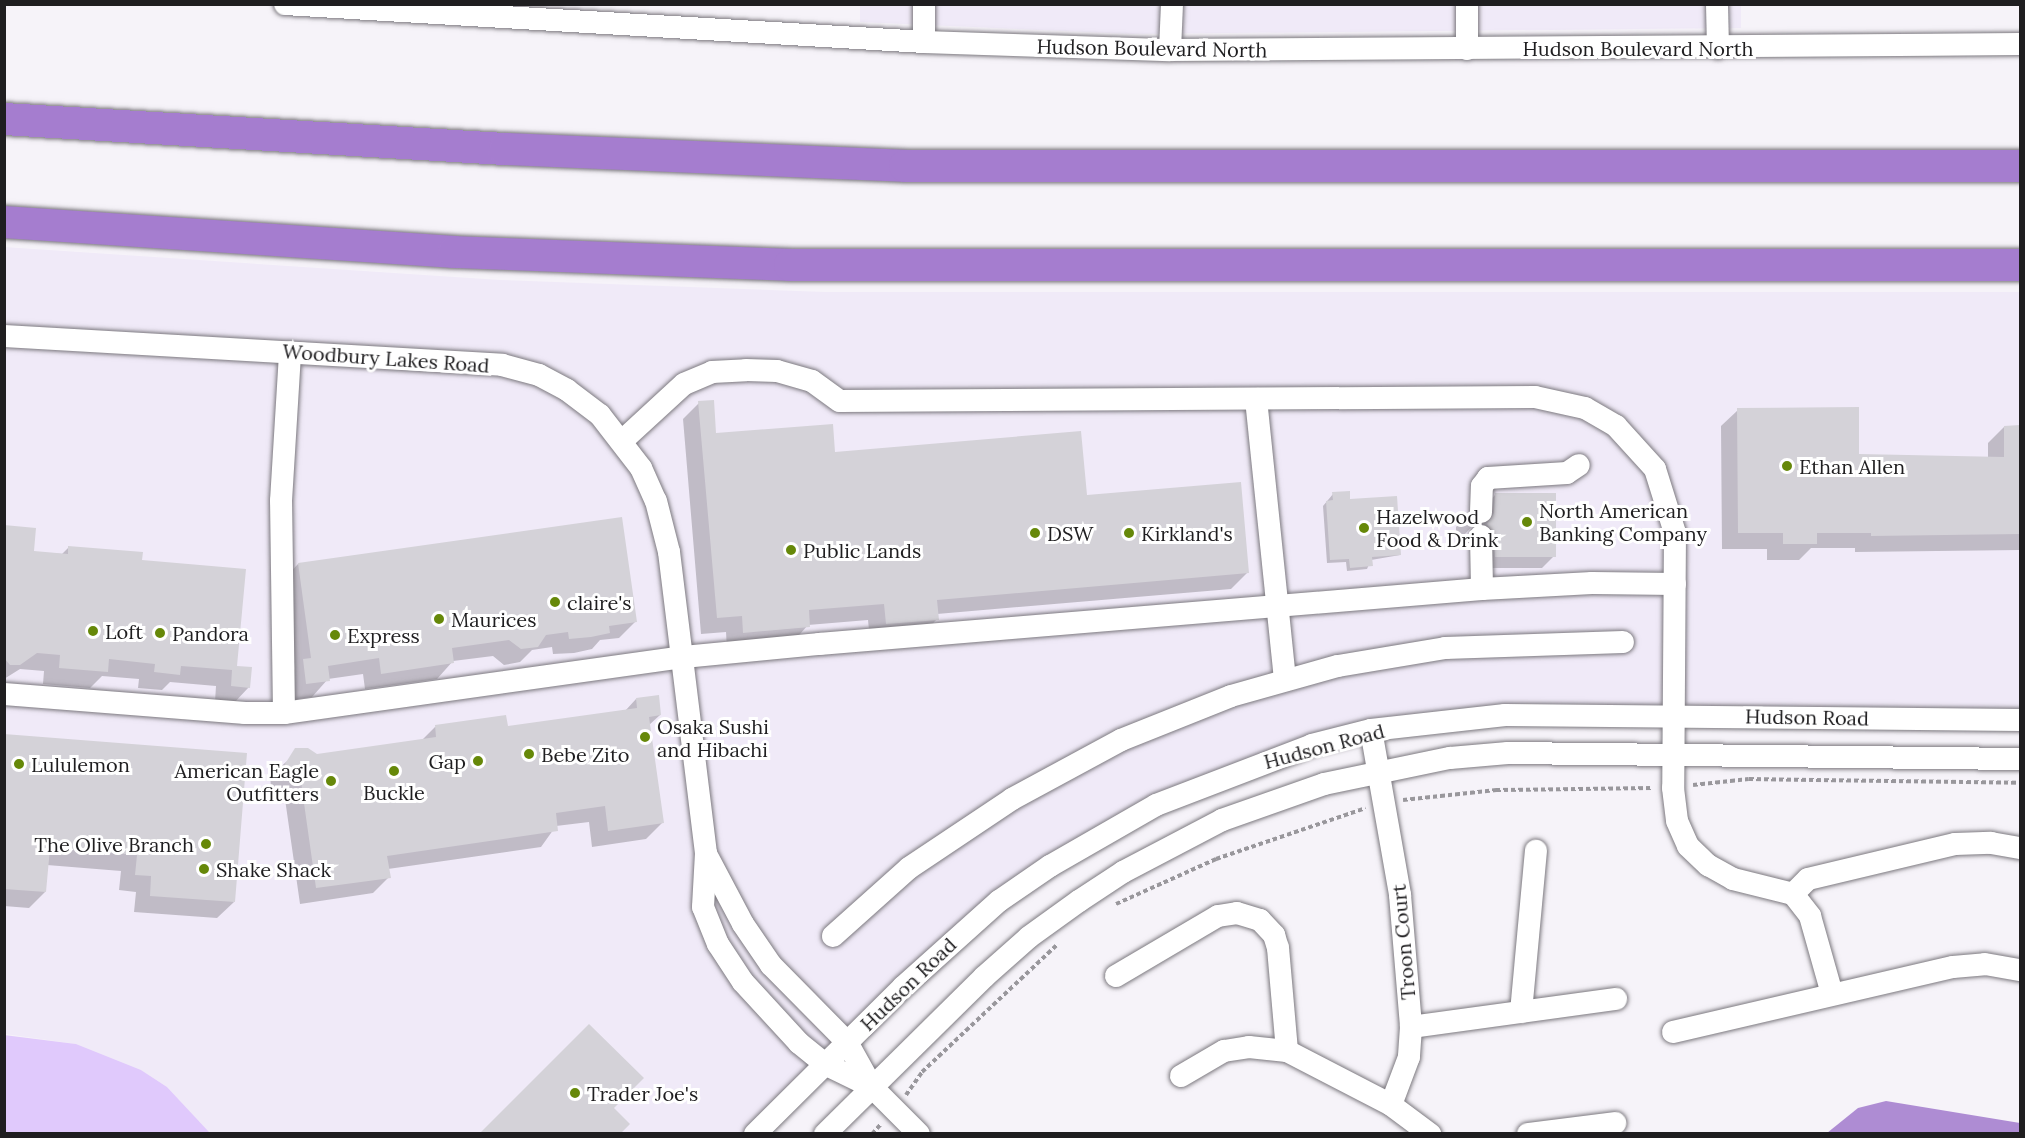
<!DOCTYPE html>
<style>
body{margin:0}
#map{position:relative;width:2025px;height:1138px;overflow:hidden;background:#f6f3f9;font-family:Lora,serif}
div>[style]{position:absolute}
[style*='--x']{left:calc(var(--x)*1px);top:calc(var(--y)*1px);width:calc(var(--w)*1px);rotate:calc(var(--a)*1deg)}
.built>*{inset:0;background:#f0eaf8}
.green>*{inset:0;background:#e0c9fc}
.water>*{inset:0;background:#ae8cd3}
.shadow>*{inset:0;background:#0003}
.building>*{inset:0;background:#d4d2d8}
.path>*{height:4px;margin-top:-2px;transform-origin:0;background:repeating-linear-gradient(90deg,#99979c 0 4.5px,transparent 0 7.5px)}
.roads{filter:drop-shadow(0 0 2px #7c797f) drop-shadow(0 0 2px #7c797f)}
.minor>*{height:22px;margin:-11px;padding:0 11px;transform-origin:11px;border-radius:11px;background:#fff}
.highway>*{height:32px;margin:-16px;padding:0 16px;transform-origin:16px;border-radius:16px;background:#a57dcf}
.dots>*{width:16px;height:16px;translate:-50% -50%;box-sizing:border-box;border:3px solid #fff;border-radius:50%}
span{translate:-50% -50%;white-space:nowrap;text-align:center;line-height:1.15;-webkit-text-stroke:6px #fff;paint-order:stroke}
.street-label{font-size:20px;color:#1f1e20}
.poi-label{font-size:20px;color:#1f1e20}
.left{translate:0 -50%;text-align:left}
.right{translate:-100% -50%;text-align:right}
.frame{position:absolute;inset:0;border:6px solid #1f1e20;pointer-events:none}
</style>
<div id="map">
<div class="built">
<i style="clip-path:polygon(1741px 4px,1741px 28px,1131px 34px,860px 22px,860px 5px)"></i>
<i style="clip-path:polygon(4px 247px,500px 280px,825px 292px,2020px 292px,2020px 720px,1550px 713px,1312px 745px,1050px 866px,755px 1133px,210px 1133px,167px 1087px,141px 1070px,76px 1044px,5px 1034px)"></i>
</div>
<div class="green">
<i style="clip-path:polygon(4px 1035px,76px 1044px,141px 1070px,167px 1087px,210px 1133px,5px 1133px)"></i>
</div>
<div class="water">
<i style="clip-path:polygon(1886px 1101px,2020px 1123px,2020px 1133px,1827px 1133px,1858px 1108px)"></i>
</div>
<div class="shadow">
<i style="clip-path:polygon(699px 403px,715px 435px,1085px 497px,1247px 573px,1231px 589px,937px 614px,937px 619px,921px 636px,870px 640px,868px 620px,808px 625px,792px 643px,727px 649px,726px 632px,701px 634px,683px 419px)"></i>
<i style="clip-path:polygon(1738px 410px,1857px 455px,1988px 458px,1988px 443px,2004px 427px,2020px 427px,2020px 550px,1855px 552px,1855px 548px,1811px 548px,1799px 560px,1767px 560px,1767px 549px,1722px 549px,1721px 426px)"></i>
<i style="clip-path:polygon(1333px 494px,1349px 501px,1400px 555px,1371px 560px,1367px 569px,1347px 571px,1346px 562px,1327px 563px,1323px 506px)"></i>
<i style="clip-path:polygon(1496px 494px,1554px 556px,1542px 568px,1483px 568px,1484px 507px)"></i>
<i style="clip-path:polygon(1468px 515px,1474px 524px,1456px 544px,1456px 527px)"></i>
<i style="clip-path:polygon(4px 527px,32px 552px,62px 554px,69px 547px,140px 561px,236px 667px,249px 687px,233px 704px,215px 702px,216px 686px,170px 682px,162px 690px,138px 688px,139px 679px,102px 676px,90px 688px,43px 684px,44px 671px,20px 669px,4px 679px)"></i>
<i style="clip-path:polygon(298px 564px,636px 621px,619px 638px,600px 640px,592px 649px,574px 653px,553px 654px,552px 647px,532px 650px,520px 662px,504px 665px,493px 656px,453px 661px,437px 679px,365px 689px,363px 674px,328px 679px,312px 697px,290px 700px,287px 677px,295px 669px,282px 581px)"></i>
<i style="clip-path:polygon(636px 699px,660px 715px,648px 726px,662px 823px,646px 839px,592px 847px,589px 822px,556px 826px,541px 847px,388px 869px,389px 877px,373px 893px,300px 904px,285px 799px,271px 787px,270px 776px,301px 749px,317px 755px,422px 740px,435px 727px,506px 728px,625px 711px)"></i>
<i style="clip-path:polygon(4px 736px,234px 902px,217px 918px,134px 912px,136px 892px,119px 890px,121px 871px,47px 865px,45px 892px,29px 908px,4px 906px)"></i>
</div>
<div class="building">
<i style="clip-path:polygon(714px 400px,716px 433px,833px 424px,835px 452px,1081px 431px,1087px 495px,1241px 482px,1249px 573px,937px 600px,939px 620px,886px 624px,884px 604px,809px 610px,810px 627px,743px 633px,742px 616px,717px 618px,698px 401px)"></i>
<i style="clip-path:polygon(1859px 407px,1859px 454px,2004px 457px,2004px 426px,2020px 425px,2020px 534px,1871px 536px,1871px 533px,1817px 533px,1817px 544px,1783px 544px,1783px 533px,1738px 533px,1737px 408px)"></i>
<i style="clip-path:polygon(1350px 491px,1350px 499px,1397px 496px,1401px 555px,1372px 557px,1373px 566px,1350px 568px,1349px 559px,1330px 560px,1326px 501px,1333px 500px,1332px 492px)"></i>
<i style="clip-path:polygon(1495px 493px,1556px 493px,1556px 557px,1495px 557px,1494px 535px,1487px 524px,1494px 513px)"></i>
<i style="clip-path:polygon(622px 517px,637px 622px,609px 626px,610px 633px,591px 637px,569px 639px,568px 632px,546px 635px,538px 647px,521px 649px,509px 640px,452px 648px,454px 663px,381px 674px,379px 658px,328px 666px,330px 681px,306px 684px,303px 659px,311px 658px,298px 563px)"></i>
<i style="clip-path:polygon(4px 525px,36px 528px,34px 551px,68px 554px,68px 546px,143px 552px,142px 560px,246px 569px,237px 666px,252px 667px,250px 688px,231px 686px,232px 670px,181px 666px,180px 675px,154px 672px,155px 664px,109px 659px,108px 672px,59px 668px,60px 655px,37px 653px,20px 665px,10px 665px,4px 658px)"></i>
<i style="clip-path:polygon(659px 695px,661px 715px,649px 717px,664px 823px,608px 831px,605px 806px,556px 813px,558px 831px,387px 856px,391px 878px,316px 888px,301px 782px,290px 776px,285px 764px,295px 748px,308px 748px,317px 754px,436px 737px,435px 725px,506px 715px,508px 726px,637px 708px,636px 698px)"></i>
<i style="clip-path:polygon(4px 734px,247px 753px,235px 902px,150px 896px,151px 876px,135px 875px,137px 855px,50px 848px,46px 892px,4px 889px)"></i>
<i style="clip-path:polygon(589px 1024px,644px 1078px,614px 1108px,630px 1124px,620px 1134px,479px 1134px)"></i>
</div>
<div class="path">
<i style="--x:1693;--y:785;--w:56;--a:-6.1"></i>
<i style="--x:1749;--y:779;--w:271;--a:0.8"></i>
<i style="--x:1403;--y:800;--w:94;--a:-6.1"></i>
<i style="--x:1496;--y:790;--w:156;--a:-0.7"></i>
<i style="--x:1116;--y:904;--w:110;--a:-24.2"></i>
<i style="--x:1216;--y:859;--w:158;--a:-18.8"></i>
<i style="--x:906;--y:1095;--w:28;--a:-55"></i>
<i style="--x:922;--y:1072;--w:187;--a:-43.3"></i>
<i style="--x:872;--y:1134;--w:15;--a:-48"></i>
</div>
<div class="roads">
<div class="minor">
<i style="--x:285;--y:4;--w:640;--a:3.4"></i>
<i style="--x:924;--y:42;--w:246;--a:1.9"></i>
<i style="--x:1170;--y:50;--w:850;--a:-0.4"></i>
<i style="--x:924;--y:4;--w:38;--a:90"></i>
<i style="--x:1717;--y:4;--w:44;--a:88.7"></i>
<i style="--x:1467;--y:49;--w:45;--a:-90"></i>
<i style="--x:1170;--y:50;--w:46;--a:-87.5"></i>
<i style="--x:4;--y:336;--w:499;--a:3.3"></i>
<i style="--x:502;--y:365;--w:38;--a:15"></i>
<i style="--x:539;--y:375;--w:32;--a:28"></i>
<i style="--x:567;--y:390;--w:41;--a:37.1"></i>
<i style="--x:600;--y:415;--w:67;--a:52.3"></i>
<i style="--x:641;--y:468;--w:36;--a:66"></i>
<i style="--x:656;--y:501;--w:53;--a:75.7"></i>
<i style="--x:669;--y:552;--w:303;--a:83"></i>
<i style="--x:706;--y:853;--w:54;--a:93.2"></i>
<i style="--x:703;--y:907;--w:40;--a:68"></i>
<i style="--x:718;--y:944;--w:45;--a:56.7"></i>
<i style="--x:743;--y:982;--w:83;--a:47.4"></i>
<i style="--x:799;--y:1043;--w:33;--a:39"></i>
<i style="--x:825;--y:1064;--w:52;--a:26.1"></i>
<i style="--x:1256;--y:399;--w:281;--a:84.1"></i>
<i style="--x:622;--y:441;--w:84;--a:-42.6"></i>
<i style="--x:684;--y:384;--w:30;--a:-23"></i>
<i style="--x:712;--y:372;--w:34;--a:-3"></i>
<i style="--x:746;--y:370;--w:31;--a:2"></i>
<i style="--x:777;--y:371;--w:36;--a:16"></i>
<i style="--x:812;--y:381;--w:34;--a:36"></i>
<i style="--x:840;--y:401;--w:695;--a:-0.33"></i>
<i style="--x:1535;--y:397;--w:51;--a:12.4"></i>
<i style="--x:1585;--y:408;--w:36;--a:30"></i>
<i style="--x:1616;--y:426;--w:58;--a:47.8"></i>
<i style="--x:1655;--y:469;--w:67;--a:72.6"></i>
<i style="--x:1675;--y:533;--w:255;--a:90.4"></i>
<i style="--x:1673;--y:788;--w:33;--a:83"></i>
<i style="--x:1677;--y:821;--w:27;--a:66"></i>
<i style="--x:1688;--y:846;--w:28;--a:44"></i>
<i style="--x:1708;--y:865;--w:29;--a:29"></i>
<i style="--x:1733;--y:879;--w:62;--a:14"></i>
<i style="--x:1793;--y:894;--w:28;--a:52"></i>
<i style="--x:1810;--y:916;--w:81;--a:74.2"></i>
<i style="--x:1481;--y:512;--w:26;--a:-88"></i>
<i style="--x:1482;--y:486;--w:10;--a:-53"></i>
<i style="--x:1488;--y:478;--w:79;--a:-3.6"></i>
<i style="--x:1567;--y:473;--w:14;--a:-34"></i>
<i style="--x:1481;--y:536;--w:53;--a:88.9"></i>
<i style="--x:4;--y:694;--w:242;--a:4.5"></i>
<i style="--x:245;--y:713;--w:39;--a:0"></i>
<i style="--x:284;--y:713;--w:404;--a:-8"></i>
<i style="--x:684;--y:657;--w:136;--a:-5.5"></i>
<i style="--x:819;--y:644;--w:665;--a:-4.74"></i>
<i style="--x:1482;--y:589;--w:110;--a:-3.1"></i>
<i style="--x:1592;--y:583;--w:83;--a:0.7"></i>
<i style="--x:284;--y:713;--w:212;--a:-90.8"></i>
<i style="--x:281;--y:501;--w:149;--a:-86.5"></i>
<i style="--x:1371;--y:730;--w:168;--a:80"></i>
<i style="--x:1400;--y:895;--w:132;--a:85.2"></i>
<i style="--x:1411;--y:1027;--w:30;--a:94"></i>
<i style="--x:1409;--y:1057;--w:51;--a:110.6"></i>
<i style="--x:706;--y:854;--w:79;--a:62.1"></i>
<i style="--x:743;--y:924;--w:50;--a:55.7"></i>
<i style="--x:771;--y:965;--w:108;--a:45.4"></i>
<i style="--x:847;--y:1042;--w:51;--a:60.9"></i>
<i style="--x:872;--y:1087;--w:66;--a:45"></i>
<i style="--x:1793;--y:894;--w:21;--a:-45"></i>
<i style="--x:1808;--y:879;--w:151;--a:-13.4"></i>
<i style="--x:1955;--y:844;--w:36;--a:-2"></i>
<i style="--x:1991;--y:843;--w:29;--a:10"></i>
<i style="--x:833;--y:936;--w:102;--a:-41.8"></i>
<i style="--x:909;--y:868;--w:124;--a:-33.8"></i>
<i style="--x:1012;--y:799;--w:124;--a:-28.4"></i>
<i style="--x:1121;--y:740;--w:118;--a:-21.8"></i>
<i style="--x:1231;--y:696;--w:111;--a:-15.7"></i>
<i style="--x:1338;--y:666;--w:109;--a:-9.5"></i>
<i style="--x:1445;--y:648;--w:178;--a:-1.9"></i>
<i style="--x:1116;--y:976;--w:118;--a:-30.5"></i>
<i style="--x:1218;--y:916;--w:19;--a:-9"></i>
<i style="--x:1237;--y:913;--w:24;--a:17"></i>
<i style="--x:1260;--y:920;--w:21;--a:47"></i>
<i style="--x:1274;--y:935;--w:14;--a:73"></i>
<i style="--x:1278;--y:948;--w:103;--a:85"></i>
<i style="--x:1521;--y:1012;--w:162;--a:-84.7"></i>
<i style="--x:1411;--y:1027;--w:207;--a:-7.8"></i>
<i style="--x:1673;--y:1032;--w:287;--a:-13.1"></i>
<i style="--x:1953;--y:967;--w:32;--a:-5"></i>
<i style="--x:1985;--y:964;--w:36;--a:10"></i>
<i style="--x:1181;--y:1076;--w:50;--a:-30.2"></i>
<i style="--x:1224;--y:1051;--w:25;--a:-9"></i>
<i style="--x:1249;--y:1047;--w:38;--a:6"></i>
<i style="--x:1287;--y:1051;--w:117;--a:27.4"></i>
<i style="--x:1391;--y:1105;--w:49;--a:36.6"></i>
<i style="--x:755;--y:1134;--w:209;--a:-44.8"></i>
<i style="--x:903;--y:987;--w:129;--a:-41.9"></i>
<i style="--x:999;--y:901;--w:62;--a:-34.5"></i>
<i style="--x:1050;--y:866;--w:122;--a:-29.9"></i>
<i style="--x:1156;--y:805;--w:167;--a:-21"></i>
<i style="--x:1312;--y:745;--w:61;--a:-14.3"></i>
<i style="--x:1371;--y:730;--w:135;--a:-6.4"></i>
<i style="--x:1505;--y:715;--w:515;--a:0.56"></i>
<i style="--x:825;--y:1134;--w:223;--a:-44.6"></i>
<i style="--x:984;--y:977;--w:60;--a:-41.6"></i>
<i style="--x:1029;--y:937;--w:62;--a:-35.8"></i>
<i style="--x:1079;--y:901;--w:53;--a:-33.4"></i>
<i style="--x:1123;--y:872;--w:112;--a:-27.7"></i>
<i style="--x:1222;--y:820;--w:108;--a:-19.4"></i>
<i style="--x:1324;--y:784;--w:129;--a:-11.7"></i>
<i style="--x:1450;--y:758;--w:58;--a:-4.9"></i>
<i style="--x:1508;--y:753;--w:512;--a:0.67"></i>
<i style="--x:1528;--y:1134;--w:88;--a:-7.2"></i>
</div>
<div class="highway">
<i style="--x:4;--y:119;--w:502;--a:3.43"></i>
<i style="--x:505;--y:149;--w:400;--a:2.4"></i>
<i style="--x:905;--y:166;--w:1115;--a:0"></i>
<i style="--x:4;--y:222;--w:451;--a:3.8"></i>
<i style="--x:454;--y:252;--w:336;--a:2.2"></i>
<i style="--x:790;--y:265;--w:1230;--a:0"></i>
</div>
</div>
<div class="dots">
<i style="left:1787px;top:466px;background:#668809"></i>
<i style="left:1527px;top:522px;background:#668809"></i>
<i style="left:1364px;top:528px;background:#668809"></i>
<i style="left:1035px;top:533px;background:#668809"></i>
<i style="left:1129px;top:533px;background:#668809"></i>
<i style="left:791px;top:550px;background:#668809"></i>
<i style="left:555px;top:602px;background:#668809"></i>
<i style="left:439px;top:619px;background:#668809"></i>
<i style="left:93px;top:631px;background:#668809"></i>
<i style="left:160px;top:633px;background:#668809"></i>
<i style="left:335px;top:635px;background:#668809"></i>
<i style="left:645px;top:737px;background:#668809"></i>
<i style="left:529px;top:754px;background:#668809"></i>
<i style="left:478px;top:761px;background:#668809"></i>
<i style="left:19px;top:764px;background:#668809"></i>
<i style="left:394px;top:771px;background:#668809"></i>
<i style="left:331px;top:781px;background:#668809"></i>
<i style="left:206px;top:844px;background:#668809"></i>
<i style="left:204px;top:869px;background:#668809"></i>
<i style="left:575px;top:1093px;background:#668809"></i>
</div>
<div class="street-label">
<span style="left:1152px;top:48px;rotate:1deg">Hudson Boulevard North</span>
<span style="left:1638px;top:48px">Hudson Boulevard North</span>
<span style="left:386px;top:358px;rotate:4deg">Woodbury Lakes Road</span>
<span style="left:1807px;top:717px;rotate:1deg">Hudson Road</span>
<span style="left:1324px;top:746px;rotate:-15deg">Hudson Road</span>
<span style="left:1403px;top:942px;rotate:-95deg">Troon Court</span>
<span style="left:908px;top:984px;rotate:-44deg">Hudson Road</span>
</div>
<div class="poi-label">
<span class="left" style="left:1799px;top:466px">Ethan Allen</span>
<span class="left" style="left:1539px;top:522px">North American<br>Banking Company</span>
<span class="left" style="left:1376px;top:528px">Hazelwood<br>Food &amp; Drink</span>
<span class="left" style="left:1047px;top:533px">DSW</span>
<span class="left" style="left:1141px;top:533px">Kirkland's</span>
<span class="left" style="left:803px;top:550px">Public Lands</span>
<span class="left" style="left:567px;top:602px">claire's</span>
<span class="left" style="left:451px;top:619px">Maurices</span>
<span class="left" style="left:105px;top:631px">Loft</span>
<span class="left" style="left:172px;top:633px">Pandora</span>
<span class="left" style="left:347px;top:635px">Express</span>
<span class="left" style="left:657px;top:738px">Osaka Sushi<br>and Hibachi</span>
<span class="left" style="left:541px;top:754px">Bebe Zito</span>
<span class="right" style="left:466px;top:761px">Gap</span>
<span class="left" style="left:31px;top:764px">Lululemon</span>
<span class="right" style="left:319px;top:782px">American Eagle<br>Outfitters</span>
<span style="left:394px;top:792px">Buckle</span>
<span class="right" style="left:194px;top:844px">The Olive Branch</span>
<span class="left" style="left:216px;top:869px">Shake Shack</span>
<span class="left" style="left:587px;top:1093px">Trader Joe's</span>
</div>
<div class="frame"></div>
</div>
